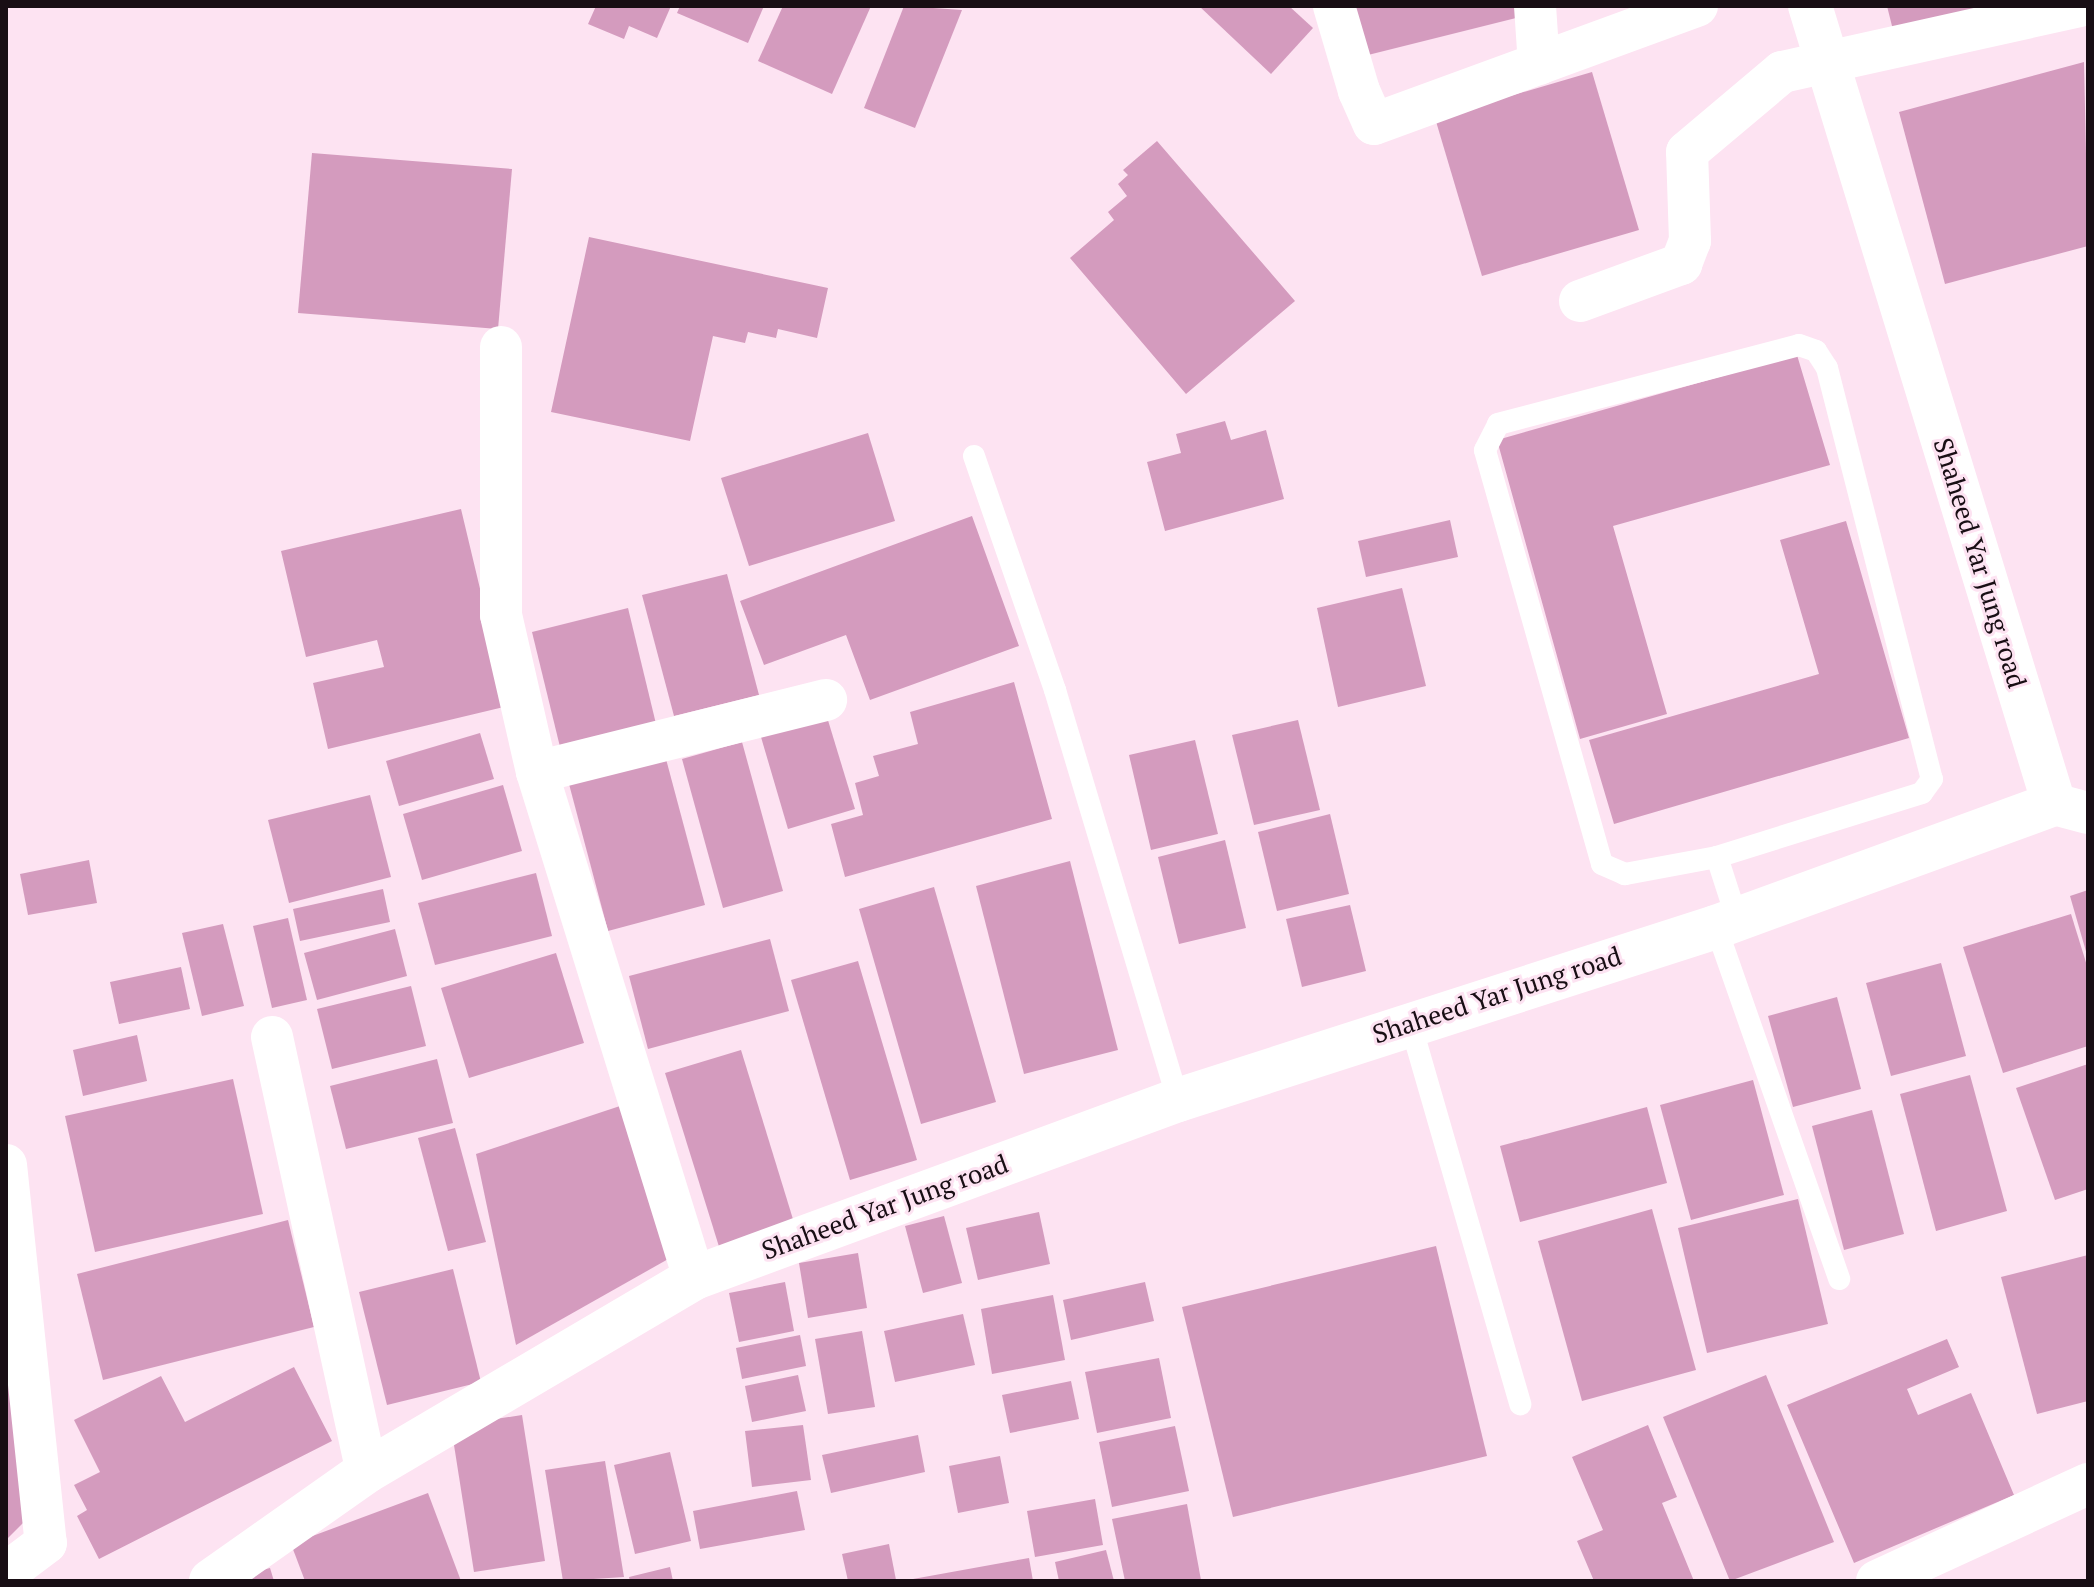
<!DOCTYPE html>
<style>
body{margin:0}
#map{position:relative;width:2094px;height:1587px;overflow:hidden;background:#fde3f2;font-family:"PT Serif",serif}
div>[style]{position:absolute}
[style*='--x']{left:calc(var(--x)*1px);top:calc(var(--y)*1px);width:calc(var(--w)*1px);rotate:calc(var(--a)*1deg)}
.building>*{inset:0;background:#d49bbe}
.lane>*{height:22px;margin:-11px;padding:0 11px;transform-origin:11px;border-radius:11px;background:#fff}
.street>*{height:42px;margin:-21px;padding:0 21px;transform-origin:21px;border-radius:21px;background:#fff}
.secondary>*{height:44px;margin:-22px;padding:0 22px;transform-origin:22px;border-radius:22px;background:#fff}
span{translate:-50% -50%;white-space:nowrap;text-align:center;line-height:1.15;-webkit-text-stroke:6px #fde3f2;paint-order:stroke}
.street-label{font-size:26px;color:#180e14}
.frame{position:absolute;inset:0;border:8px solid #180e14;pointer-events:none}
</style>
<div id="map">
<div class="building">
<i style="clip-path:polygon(596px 6px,671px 6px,657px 38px,629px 26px,624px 39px,588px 24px)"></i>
<i style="clip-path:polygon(680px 6px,764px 6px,748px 43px,677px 13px)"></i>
<i style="clip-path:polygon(783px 6px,871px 6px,832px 94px,758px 61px)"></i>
<i style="clip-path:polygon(904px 6px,962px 10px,915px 128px,864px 108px)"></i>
<i style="clip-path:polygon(1199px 6px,1289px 6px,1313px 28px,1271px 74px)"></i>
<i style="clip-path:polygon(1351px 6px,1517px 6px,1520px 17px,1364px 56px)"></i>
<i style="clip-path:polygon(1887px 6px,2000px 6px,1894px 34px)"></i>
<i style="clip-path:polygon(2084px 62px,2088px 246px,1945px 284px,1899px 112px)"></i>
<i style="clip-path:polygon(1592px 72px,1639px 230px,1482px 276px,1435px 118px)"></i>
<i style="clip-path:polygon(1157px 141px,1295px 301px,1186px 394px,1070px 258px,1114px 220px,1108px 212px,1127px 196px,1118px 184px,1128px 175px,1123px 170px)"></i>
<i style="clip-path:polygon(312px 153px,512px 169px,498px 329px,298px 313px)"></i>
<i style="clip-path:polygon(589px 237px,828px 288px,817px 338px,778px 329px,776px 338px,748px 332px,745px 343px,713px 336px,690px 441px,551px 412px)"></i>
<i style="clip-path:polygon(1797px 355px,1830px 465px,1613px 526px,1667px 714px,1580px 739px,1497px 440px)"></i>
<i style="clip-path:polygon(1225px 421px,1231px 440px,1266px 430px,1284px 499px,1165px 531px,1147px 462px,1181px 453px,1176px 434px)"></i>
<i style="clip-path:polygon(868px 433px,895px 521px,749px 566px,721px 478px)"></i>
<i style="clip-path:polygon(461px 509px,508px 706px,328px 749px,313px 683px,384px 667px,377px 640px,306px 657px,281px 551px)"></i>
<i style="clip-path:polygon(972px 516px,1019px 646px,870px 700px,846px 635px,764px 665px,740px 601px)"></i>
<i style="clip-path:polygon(1450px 520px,1458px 557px,1366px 577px,1358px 541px)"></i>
<i style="clip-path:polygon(1846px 521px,1909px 738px,1614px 824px,1589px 740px,1819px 674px,1780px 540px)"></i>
<i style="clip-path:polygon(727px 574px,759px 695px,674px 716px,642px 595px)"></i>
<i style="clip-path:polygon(1402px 588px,1426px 686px,1338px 707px,1317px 608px)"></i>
<i style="clip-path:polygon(628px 608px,657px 728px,561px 751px,532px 632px)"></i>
<i style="clip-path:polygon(1014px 682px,1052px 819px,845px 877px,831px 824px,863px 815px,855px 783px,879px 776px,873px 756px,918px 744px,910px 712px)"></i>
<i style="clip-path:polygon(827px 717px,855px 809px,788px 829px,761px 737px)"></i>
<i style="clip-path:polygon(1298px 720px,1320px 810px,1254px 825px,1232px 735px)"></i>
<i style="clip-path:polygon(480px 733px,494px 779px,399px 806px,386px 761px)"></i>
<i style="clip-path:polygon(1195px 740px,1218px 834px,1151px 850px,1129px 755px)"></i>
<i style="clip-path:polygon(742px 742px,783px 891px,723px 908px,682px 759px)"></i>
<i style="clip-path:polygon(666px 759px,705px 905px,608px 931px,569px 784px)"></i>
<i style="clip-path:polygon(503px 785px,522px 851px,422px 880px,403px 814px)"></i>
<i style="clip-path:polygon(370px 795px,391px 877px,289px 903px,268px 820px)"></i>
<i style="clip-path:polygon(1330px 814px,1349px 894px,1277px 911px,1258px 832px)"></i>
<i style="clip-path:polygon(1225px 840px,1246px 928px,1179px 944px,1158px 857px)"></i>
<i style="clip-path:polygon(89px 860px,97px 903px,28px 915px,20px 874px)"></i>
<i style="clip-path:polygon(1070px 861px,1118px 1050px,1024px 1074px,976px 886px)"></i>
<i style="clip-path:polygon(536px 873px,552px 936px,435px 965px,418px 903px)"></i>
<i style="clip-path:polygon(934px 887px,996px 1102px,921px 1124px,859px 909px)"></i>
<i style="clip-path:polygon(383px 889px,390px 922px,300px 941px,293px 909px)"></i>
<i style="clip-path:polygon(2088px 890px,2088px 955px,2087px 955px,2070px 896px)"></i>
<i style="clip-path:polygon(1350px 905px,1366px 971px,1302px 987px,1286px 919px)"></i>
<i style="clip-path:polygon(2071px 914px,2088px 969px,2088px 1046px,2003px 1073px,1963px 947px)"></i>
<i style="clip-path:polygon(288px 918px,307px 1000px,272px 1008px,253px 926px)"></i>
<i style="clip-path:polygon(223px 924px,244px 1006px,202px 1016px,182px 933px)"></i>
<i style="clip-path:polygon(395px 929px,407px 976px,317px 1000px,304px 953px)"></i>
<i style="clip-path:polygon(770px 939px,789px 1011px,648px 1049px,629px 976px)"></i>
<i style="clip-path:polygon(556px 953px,584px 1043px,469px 1078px,441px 988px)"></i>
<i style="clip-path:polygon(858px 961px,917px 1160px,850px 1180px,791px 980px)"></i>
<i style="clip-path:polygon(1941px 963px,1966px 1056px,1891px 1076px,1866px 983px)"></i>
<i style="clip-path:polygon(181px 967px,190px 1009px,119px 1024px,110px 982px)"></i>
<i style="clip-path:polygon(411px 986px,426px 1046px,332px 1069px,317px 1009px)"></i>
<i style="clip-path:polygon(1837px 997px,1861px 1089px,1793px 1107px,1768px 1016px)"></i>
<i style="clip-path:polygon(137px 1035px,147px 1081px,83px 1096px,73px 1050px)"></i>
<i style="clip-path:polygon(741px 1050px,796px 1229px,721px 1253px,665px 1073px)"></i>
<i style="clip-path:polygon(437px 1059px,453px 1123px,346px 1149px,330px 1086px)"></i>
<i style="clip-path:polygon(2088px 1064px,2088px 1189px,2055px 1200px,2016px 1088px)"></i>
<i style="clip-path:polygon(1970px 1075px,2007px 1211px,1936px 1231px,1900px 1094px)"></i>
<i style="clip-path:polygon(233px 1079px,263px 1214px,95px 1252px,65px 1116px)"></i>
<i style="clip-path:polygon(1753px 1080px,1784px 1195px,1691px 1220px,1660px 1105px)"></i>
<i style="clip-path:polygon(623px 1105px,670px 1258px,516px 1345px,476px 1154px)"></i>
<i style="clip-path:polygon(1647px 1107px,1667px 1183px,1520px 1222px,1500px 1146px)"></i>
<i style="clip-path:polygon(1872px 1110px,1904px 1234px,1844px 1250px,1812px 1126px)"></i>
<i style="clip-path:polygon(455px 1128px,486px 1242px,448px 1251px,418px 1138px)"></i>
<i style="clip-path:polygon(1798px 1199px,1828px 1324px,1707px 1353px,1678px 1228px)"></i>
<i style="clip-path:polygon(1652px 1209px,1696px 1370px,1582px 1401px,1538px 1241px)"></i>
<i style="clip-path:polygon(1039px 1212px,1050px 1264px,978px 1280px,966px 1228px)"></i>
<i style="clip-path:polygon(944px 1216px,962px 1283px,923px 1293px,905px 1226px)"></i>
<i style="clip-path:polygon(288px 1220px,314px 1327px,103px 1380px,77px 1274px)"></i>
<i style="clip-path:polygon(1436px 1246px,1487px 1456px,1233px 1517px,1182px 1307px)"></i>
<i style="clip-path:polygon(858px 1253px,867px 1308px,808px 1318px,799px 1263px)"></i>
<i style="clip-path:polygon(2088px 1255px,2088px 1401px,2037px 1414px,2001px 1277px)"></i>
<i style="clip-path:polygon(6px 1262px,40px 1506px,6px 1540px)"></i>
<i style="clip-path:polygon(453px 1269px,481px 1382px,387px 1405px,359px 1292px)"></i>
<i style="clip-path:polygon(785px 1282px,794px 1331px,739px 1342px,729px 1293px)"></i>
<i style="clip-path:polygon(1145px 1282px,1154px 1321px,1071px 1340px,1063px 1300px)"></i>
<i style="clip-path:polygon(1053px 1295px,1065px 1360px,992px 1374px,981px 1309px)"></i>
<i style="clip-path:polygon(963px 1314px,975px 1365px,895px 1382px,884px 1331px)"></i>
<i style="clip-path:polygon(862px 1331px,875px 1407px,828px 1414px,815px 1339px)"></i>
<i style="clip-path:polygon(800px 1335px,806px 1366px,742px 1379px,736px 1348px)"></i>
<i style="clip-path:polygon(1947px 1339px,1959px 1367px,1907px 1389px,1918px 1415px,1971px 1393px,2014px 1495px,1854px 1563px,1787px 1405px)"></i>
<i style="clip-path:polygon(1159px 1358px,1171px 1418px,1097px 1433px,1085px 1372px)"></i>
<i style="clip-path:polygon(294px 1367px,332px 1441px,99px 1559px,77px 1516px,87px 1510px,74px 1485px,100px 1472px,74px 1420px,161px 1376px,185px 1422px)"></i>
<i style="clip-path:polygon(798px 1375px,806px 1411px,752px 1422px,745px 1386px)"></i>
<i style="clip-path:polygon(1766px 1375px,1834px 1542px,1730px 1581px,1663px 1417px)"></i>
<i style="clip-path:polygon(1071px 1381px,1079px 1419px,1010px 1433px,1002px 1395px)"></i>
<i style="clip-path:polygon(522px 1415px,545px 1561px,474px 1572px,451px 1426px)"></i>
<i style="clip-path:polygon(803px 1425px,811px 1480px,752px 1487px,745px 1431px)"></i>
<i style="clip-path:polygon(1648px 1425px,1677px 1497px,1662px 1503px,1694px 1581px,1594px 1581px,1577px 1541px,1603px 1530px,1572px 1457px)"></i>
<i style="clip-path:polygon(1175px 1426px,1189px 1491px,1112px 1507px,1099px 1442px)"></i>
<i style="clip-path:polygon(918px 1435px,925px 1472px,831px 1493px,822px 1455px)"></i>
<i style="clip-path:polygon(670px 1452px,691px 1541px,635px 1554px,614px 1465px)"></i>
<i style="clip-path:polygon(1000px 1456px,1009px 1503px,958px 1513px,949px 1466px)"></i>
<i style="clip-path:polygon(605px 1461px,624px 1577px,563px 1581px,545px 1470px)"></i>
<i style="clip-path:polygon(797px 1491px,805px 1530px,700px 1549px,693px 1511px)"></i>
<i style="clip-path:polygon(428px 1493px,461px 1581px,305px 1581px,291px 1544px)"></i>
<i style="clip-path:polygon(1095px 1499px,1103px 1545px,1035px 1557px,1027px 1511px)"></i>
<i style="clip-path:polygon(1187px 1504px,1201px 1580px,1125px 1581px,1112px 1519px)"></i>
<i style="clip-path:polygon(889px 1544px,896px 1580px,848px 1581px,842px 1554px)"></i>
<i style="clip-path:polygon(1106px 1550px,1114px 1581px,1059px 1581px,1055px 1562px)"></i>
<i style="clip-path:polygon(1029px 1558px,1033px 1581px,913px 1581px,913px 1579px)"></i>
<i style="clip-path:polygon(670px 1567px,673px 1581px,630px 1581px,629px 1577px)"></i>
<i style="clip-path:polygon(270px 1568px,274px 1581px,224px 1581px,224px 1580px)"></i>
</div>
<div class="lane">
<i style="--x:974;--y:456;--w:248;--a:70.9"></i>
<i style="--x:1055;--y:690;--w:428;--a:73.3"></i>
<i style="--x:1717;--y:857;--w:94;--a:169.5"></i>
<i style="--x:1625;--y:874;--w:25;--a:-157"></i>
<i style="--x:1602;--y:864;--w:430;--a:-105.8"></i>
<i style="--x:1485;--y:450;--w:29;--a:-63"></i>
<i style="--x:1498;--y:424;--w:311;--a:-14.7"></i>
<i style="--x:1799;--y:345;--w:18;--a:19"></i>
<i style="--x:1816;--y:351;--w:20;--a:57"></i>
<i style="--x:1827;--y:368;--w:424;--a:75.7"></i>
<i style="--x:1932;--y:779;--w:17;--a:126"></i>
<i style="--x:1922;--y:793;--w:215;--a:162.7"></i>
<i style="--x:1717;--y:857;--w:65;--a:72.1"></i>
<i style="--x:1716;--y:927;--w:373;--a:70.7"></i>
<i style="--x:1410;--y:1022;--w:398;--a:73.9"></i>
</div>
<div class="street">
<i style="--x:1334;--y:6;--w:89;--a:73.6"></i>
<i style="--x:1359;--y:91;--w:36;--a:66"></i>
<i style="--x:1374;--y:124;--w:344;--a:-20.1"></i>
<i style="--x:1535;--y:6;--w:58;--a:86.1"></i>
<i style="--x:1580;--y:301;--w:108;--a:-20.1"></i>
<i style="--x:1681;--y:264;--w:25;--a:-69"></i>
<i style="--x:1690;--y:241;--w:89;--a:-91.9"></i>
<i style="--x:1687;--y:152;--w:124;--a:-40.1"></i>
<i style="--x:1782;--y:72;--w:305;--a:-12.5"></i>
<i style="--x:501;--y:347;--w:268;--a:90"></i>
<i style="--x:501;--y:615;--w:161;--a:77.1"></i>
<i style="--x:537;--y:772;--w:530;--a:72.76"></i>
<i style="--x:537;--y:772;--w:298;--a:-14"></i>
<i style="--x:2054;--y:804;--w:35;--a:15"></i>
<i style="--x:272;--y:1037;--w:444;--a:77.7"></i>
<i style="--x:6;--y:1165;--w:380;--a:84"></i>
<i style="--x:46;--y:1543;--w:50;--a:143.1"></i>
<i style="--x:1877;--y:1581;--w:232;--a:-24.7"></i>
</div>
<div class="secondary">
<i style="--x:211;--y:1581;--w:191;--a:-35.2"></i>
<i style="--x:367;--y:1471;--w:380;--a:-30.5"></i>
<i style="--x:694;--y:1278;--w:516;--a:-20.19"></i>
<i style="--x:1178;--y:1100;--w:565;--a:-17.83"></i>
<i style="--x:1716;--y:927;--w:360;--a:-20"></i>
<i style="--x:2054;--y:804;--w:834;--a:-107"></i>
</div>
<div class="street-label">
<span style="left:1980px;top:563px;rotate:73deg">Shaheed Yar Jung road</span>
<span style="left:1497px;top:995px;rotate:-18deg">Shaheed Yar Jung road</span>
<span style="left:885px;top:1207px;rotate:-20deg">Shaheed Yar Jung road</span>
</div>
<div class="frame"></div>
</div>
